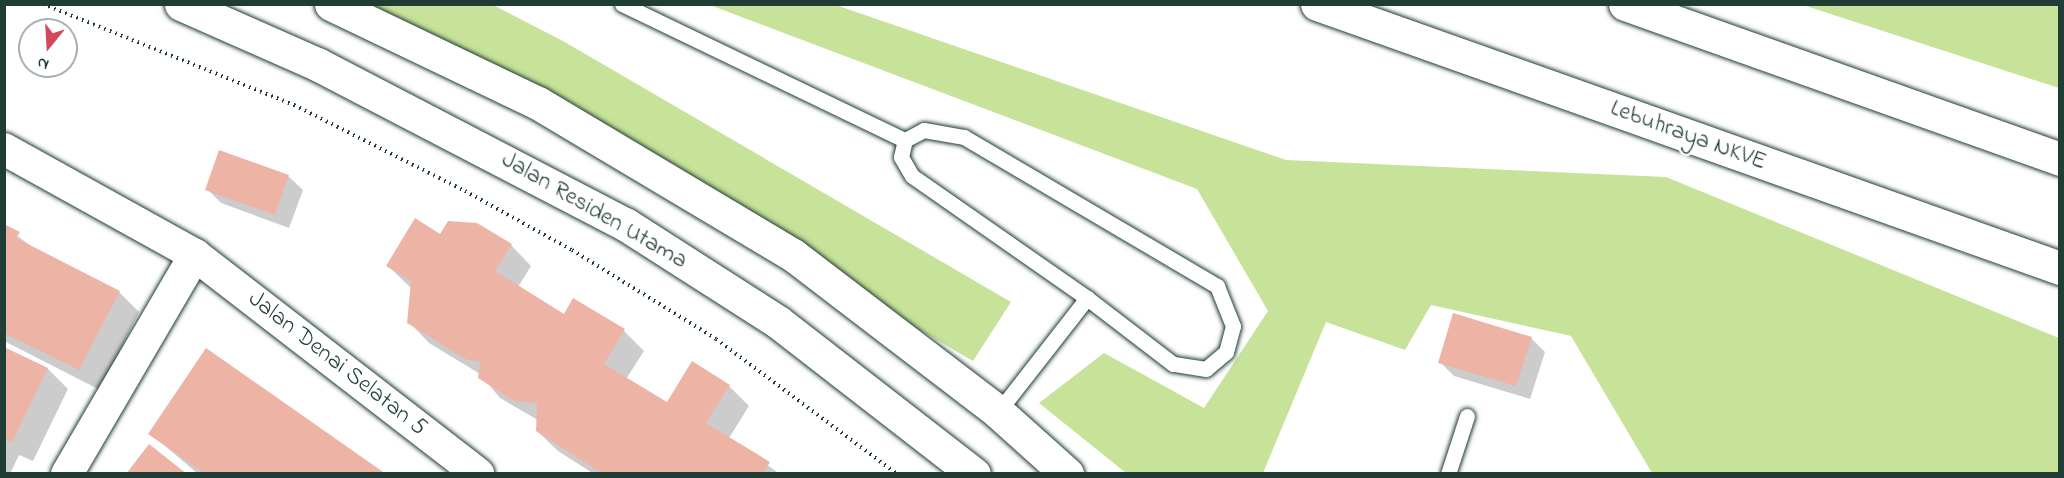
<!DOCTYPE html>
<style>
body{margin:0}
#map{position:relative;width:2064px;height:478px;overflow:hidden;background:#fff;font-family:"Indie Flower",sans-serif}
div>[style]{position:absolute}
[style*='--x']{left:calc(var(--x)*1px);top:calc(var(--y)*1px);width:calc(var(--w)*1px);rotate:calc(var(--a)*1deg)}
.green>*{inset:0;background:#c7e299}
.shadow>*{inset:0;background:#0003}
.building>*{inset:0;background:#edb4a5}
.path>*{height:4px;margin-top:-2px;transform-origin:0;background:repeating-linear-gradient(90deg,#1f3d34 0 1.5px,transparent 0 6px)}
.roads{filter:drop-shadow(0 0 2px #1f3d34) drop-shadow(0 0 2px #1f3d34)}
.service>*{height:15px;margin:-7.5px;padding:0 7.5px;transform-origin:7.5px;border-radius:7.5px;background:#fff}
.minor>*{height:32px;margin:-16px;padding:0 16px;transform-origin:16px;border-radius:16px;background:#fff}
.tertiary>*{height:33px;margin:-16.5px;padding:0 16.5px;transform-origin:16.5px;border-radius:16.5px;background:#fff}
.motorway>*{height:33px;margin:-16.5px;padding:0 16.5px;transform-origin:16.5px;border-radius:16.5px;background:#fff}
span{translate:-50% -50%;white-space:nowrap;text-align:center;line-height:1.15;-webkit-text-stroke:5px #fff;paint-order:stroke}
.street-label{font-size:24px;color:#1f3d34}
.frame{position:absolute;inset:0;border:6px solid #1f3d34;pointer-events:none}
.north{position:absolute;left:18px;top:18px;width:60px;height:60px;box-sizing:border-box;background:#fff;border:2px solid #a5b1ae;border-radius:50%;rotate:198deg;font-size:16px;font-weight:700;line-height:24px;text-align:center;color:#1f3d34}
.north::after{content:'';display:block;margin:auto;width:21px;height:27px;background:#d1495b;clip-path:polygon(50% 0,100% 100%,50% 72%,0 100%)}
</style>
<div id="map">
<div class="green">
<i style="clip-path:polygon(364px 5px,493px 5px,563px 41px,1011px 302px,973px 361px)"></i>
<i style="clip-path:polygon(710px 5px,836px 5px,1286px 160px,1666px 177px,2059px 338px,2059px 473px,1652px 473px,1571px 336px,1431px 305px,1405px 350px,1326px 322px,1263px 473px,1126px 473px,1039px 403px,1104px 353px,1204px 408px,1268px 311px,1197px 189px)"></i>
<i style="clip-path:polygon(1803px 5px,2059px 5px,2059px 88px)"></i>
</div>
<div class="shadow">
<i style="clip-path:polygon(288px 176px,303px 190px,289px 228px,221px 203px,207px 189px)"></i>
<i style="clip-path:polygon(4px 226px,35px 249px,119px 292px,139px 312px,100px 390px,4px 341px)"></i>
<i style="clip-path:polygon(441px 236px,511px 245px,531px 266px,518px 287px,564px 316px,624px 331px,644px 351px,626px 379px,667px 404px,729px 386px,749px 406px,729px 438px,780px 474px,594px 474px,558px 451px,537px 431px,538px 420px,500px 398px,480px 374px,429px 343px,409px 322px,411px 288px,388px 266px)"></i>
<i style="clip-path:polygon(1531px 338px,1545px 352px,1530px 399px,1454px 376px,1440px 362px)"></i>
<i style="clip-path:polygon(4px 348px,48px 369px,68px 389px,33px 461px,19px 455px,10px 474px,4px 473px)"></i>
<i style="clip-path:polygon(150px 433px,384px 474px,198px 474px)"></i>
</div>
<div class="building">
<i style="clip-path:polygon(219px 150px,289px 175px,275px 215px,205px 190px)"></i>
<i style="clip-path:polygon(415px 218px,440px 234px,448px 221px,477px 223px,512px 244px,495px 271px,564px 314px,573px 298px,625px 329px,604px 364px,667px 402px,692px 361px,730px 385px,706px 423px,770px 462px,763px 474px,603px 474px,536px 431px,537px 403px,514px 401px,478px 378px,480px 361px,467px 360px,407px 323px,411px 281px,386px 266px)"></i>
<i style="clip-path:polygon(4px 224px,20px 232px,16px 238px,120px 291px,79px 370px,4px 333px)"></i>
<i style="clip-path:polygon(1453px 313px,1532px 337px,1516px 386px,1438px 363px)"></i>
<i style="clip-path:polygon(4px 347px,48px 368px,12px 442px,4px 439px)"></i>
<i style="clip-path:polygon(206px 348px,386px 474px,205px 474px,148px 434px)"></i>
<i style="clip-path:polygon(149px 444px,187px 474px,126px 474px)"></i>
</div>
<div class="path">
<i style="--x:43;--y:4;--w:271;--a:21.9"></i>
<i style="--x:294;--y:105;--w:191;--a:26.7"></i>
<i style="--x:465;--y:191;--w:122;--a:28.9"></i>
<i style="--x:572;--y:250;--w:169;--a:31.7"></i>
<i style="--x:716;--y:339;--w:226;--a:36.7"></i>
</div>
<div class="roads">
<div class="service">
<i style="--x:622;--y:4;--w:314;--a:25.7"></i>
<i style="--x:924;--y:130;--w:41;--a:9.9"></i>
<i style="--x:964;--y:137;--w:294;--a:30.5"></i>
<i style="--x:1217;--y:286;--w:43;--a:68.2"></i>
<i style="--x:1233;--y:326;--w:27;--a:105"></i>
<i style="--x:1226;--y:352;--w:26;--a:140"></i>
<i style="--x:1206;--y:369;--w:33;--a:-171"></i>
<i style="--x:1173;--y:364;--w:108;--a:-142.5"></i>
<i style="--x:1087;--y:298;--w:213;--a:-145.1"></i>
<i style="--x:912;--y:176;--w:22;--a:-120"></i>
<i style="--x:901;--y:157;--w:17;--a:-77"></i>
<i style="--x:905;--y:140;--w:21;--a:-28"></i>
<i style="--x:998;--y:412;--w:145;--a:-52"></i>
<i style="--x:1448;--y:474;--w:61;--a:-71.9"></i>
</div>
<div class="minor">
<i style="--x:4;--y:149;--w:218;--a:29"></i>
<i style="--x:195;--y:255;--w:358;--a:37.7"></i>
<i style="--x:67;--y:474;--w:254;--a:-59.7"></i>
</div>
<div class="tertiary">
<i style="--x:181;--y:4;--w:149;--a:23.8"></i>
<i style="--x:317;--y:64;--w:347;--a:27.5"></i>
<i style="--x:625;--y:224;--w:182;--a:32.6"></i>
<i style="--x:778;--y:322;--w:248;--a:37.8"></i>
<i style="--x:331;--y:4;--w:229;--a:25.6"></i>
<i style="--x:538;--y:103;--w:297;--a:30.8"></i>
<i style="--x:793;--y:255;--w:258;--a:37.4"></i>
<i style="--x:998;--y:412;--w:93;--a:41.9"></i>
</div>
<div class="motorway">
<i style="--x:1317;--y:4;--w:789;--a:19.56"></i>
<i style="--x:1625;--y:4;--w:462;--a:19.6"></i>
</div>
</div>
<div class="street-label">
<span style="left:1688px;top:136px;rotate:20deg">Lebuhraya NKVE</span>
<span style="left:594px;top:211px;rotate:30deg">Jalan Residen Utama</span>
<span style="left:337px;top:364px;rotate:38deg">Jalan Denai Selatan 5</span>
</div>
<div class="frame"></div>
<div class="north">N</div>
</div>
